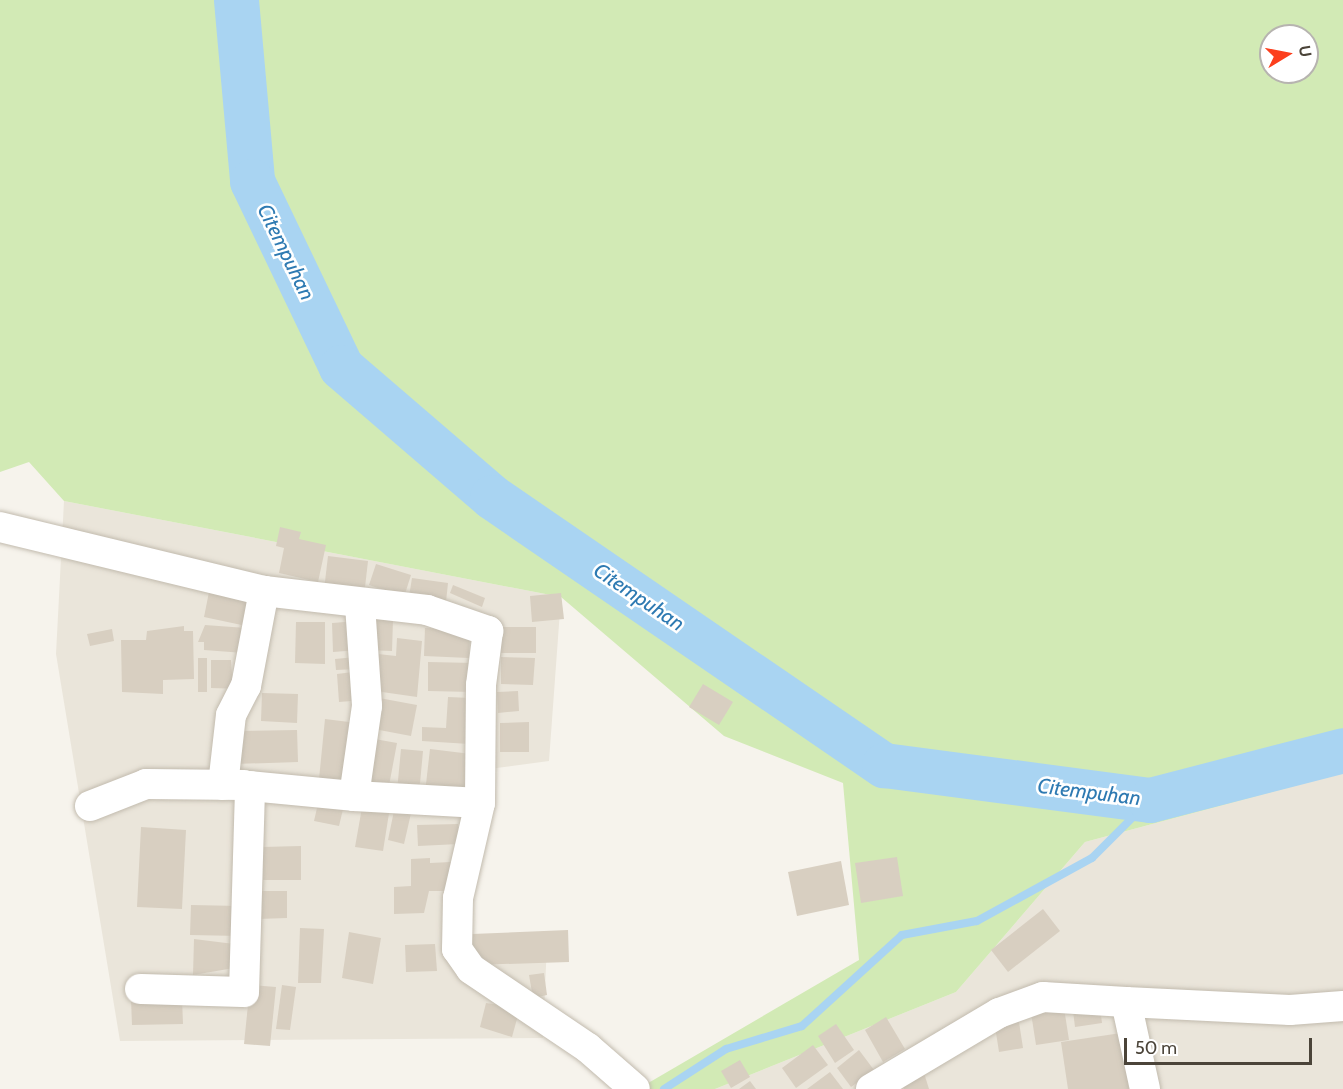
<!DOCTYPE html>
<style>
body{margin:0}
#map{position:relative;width:1343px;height:1089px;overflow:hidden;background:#f6f3ec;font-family:Cabin,sans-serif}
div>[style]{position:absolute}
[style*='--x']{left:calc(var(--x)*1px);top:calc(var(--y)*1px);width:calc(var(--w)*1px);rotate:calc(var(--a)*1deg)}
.residential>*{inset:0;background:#eae5da}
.green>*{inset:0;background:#d2eab5}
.stream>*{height:8px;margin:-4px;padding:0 4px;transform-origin:4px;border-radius:4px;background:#a9d4f2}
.river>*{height:45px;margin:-22.5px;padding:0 22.5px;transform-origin:22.5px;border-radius:22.5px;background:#a9d4f2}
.building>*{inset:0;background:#d8cfc1}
.roads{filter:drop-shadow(0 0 2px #c2bbae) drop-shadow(0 0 2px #c2bbae)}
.minor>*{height:30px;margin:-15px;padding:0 15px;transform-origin:15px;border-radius:15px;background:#fff}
span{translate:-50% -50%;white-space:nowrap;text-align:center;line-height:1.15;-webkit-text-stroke:5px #fff;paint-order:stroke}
.water-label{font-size:21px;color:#2e7ab2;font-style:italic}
.north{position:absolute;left:1259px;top:24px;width:60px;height:60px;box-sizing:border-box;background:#fff;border:2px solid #b7b4b0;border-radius:50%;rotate:80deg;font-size:16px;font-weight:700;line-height:24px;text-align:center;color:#4b4439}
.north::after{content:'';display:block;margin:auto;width:21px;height:27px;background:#fc3f1d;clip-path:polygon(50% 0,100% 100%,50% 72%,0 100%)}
.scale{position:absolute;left:1124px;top:1038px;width:188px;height:27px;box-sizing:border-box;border:3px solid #4b4439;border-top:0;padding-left:8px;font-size:18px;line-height:21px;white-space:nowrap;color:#4b4439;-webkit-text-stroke:4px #fff;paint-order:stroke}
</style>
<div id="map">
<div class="residential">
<i style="clip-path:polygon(64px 501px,561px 597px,549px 761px,489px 769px,469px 938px,547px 942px,543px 1038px,120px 1041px,56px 654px)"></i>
<i style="clip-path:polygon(1343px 773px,1343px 1089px,715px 1089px,956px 992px,1085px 842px)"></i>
</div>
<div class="green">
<i style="clip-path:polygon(evenodd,0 0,1343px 0,1343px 773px,1085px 842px,956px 992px,715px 1089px,638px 1089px,859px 960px,843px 783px,724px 736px,561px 597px,64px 501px,29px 462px,0 472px,0 0,1271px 36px,1307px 36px,1307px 72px,1271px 72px,1271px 36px)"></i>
</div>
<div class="stream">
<i style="--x:664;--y:1089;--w:74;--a:-32.8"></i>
<i style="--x:726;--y:1049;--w:79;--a:-16.8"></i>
<i style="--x:802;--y:1026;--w:135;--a:-42.3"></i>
<i style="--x:902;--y:935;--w:76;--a:-10.6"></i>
<i style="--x:977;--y:921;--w:131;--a:-28.7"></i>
<i style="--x:1092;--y:858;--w:82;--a:-45"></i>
</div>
<div class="river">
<i style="--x:236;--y:0;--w:182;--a:84.9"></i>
<i style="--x:252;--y:181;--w:206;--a:64.4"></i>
<i style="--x:341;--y:367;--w:199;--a:40.7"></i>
<i style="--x:492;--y:497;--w:475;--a:34.4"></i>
<i style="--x:884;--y:765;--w:268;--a:7.5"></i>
<i style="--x:1150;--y:800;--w:199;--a:-14.5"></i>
</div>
<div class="building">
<i style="clip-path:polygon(280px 527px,301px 532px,299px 539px,326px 545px,318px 582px,279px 573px,284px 548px,276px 546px)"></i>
<i style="clip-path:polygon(328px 556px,368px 561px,364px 596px,324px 590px)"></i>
<i style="clip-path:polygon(376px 564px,411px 575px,404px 597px,369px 585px)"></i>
<i style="clip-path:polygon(412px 578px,448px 583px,446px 602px,409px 597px)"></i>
<i style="clip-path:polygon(453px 585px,485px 598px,482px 607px,450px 593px)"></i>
<i style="clip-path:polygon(210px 587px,257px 597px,251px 627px,204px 617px)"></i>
<i style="clip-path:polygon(561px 593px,564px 619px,532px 622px,530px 596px)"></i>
<i style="clip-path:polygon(366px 619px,393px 620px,392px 651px,366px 650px)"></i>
<i style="clip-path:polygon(358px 621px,359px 650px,333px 652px,332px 623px)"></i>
<i style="clip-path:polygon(296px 622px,325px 622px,325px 664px,295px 663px)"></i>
<i style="clip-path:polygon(205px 625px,246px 628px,244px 653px,204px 650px,204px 642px,198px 642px)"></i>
<i style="clip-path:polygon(184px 626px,184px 631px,193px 631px,194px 679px,163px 680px,163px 694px,122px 692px,121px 640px,146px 640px,147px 631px)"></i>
<i style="clip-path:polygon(501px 627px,536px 627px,536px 653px,501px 653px)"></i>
<i style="clip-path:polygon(425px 628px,470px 630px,469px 658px,424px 656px)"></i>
<i style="clip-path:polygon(112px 629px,114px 641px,90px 646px,87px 634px)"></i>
<i style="clip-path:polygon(397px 638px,422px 641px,417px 697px,375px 691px,378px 654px,396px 656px)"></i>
<i style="clip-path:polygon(356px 657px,357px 669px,336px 670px,335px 659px)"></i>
<i style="clip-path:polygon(501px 657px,535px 658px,533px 685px,501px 684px)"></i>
<i style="clip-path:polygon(198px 658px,207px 658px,207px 692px,198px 692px)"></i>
<i style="clip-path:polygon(211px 660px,231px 660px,232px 675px,242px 675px,242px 689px,211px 688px)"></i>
<i style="clip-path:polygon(428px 662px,474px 663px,473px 692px,428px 691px)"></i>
<i style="clip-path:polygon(361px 671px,364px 700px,339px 702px,337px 674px)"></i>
<i style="clip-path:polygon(703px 684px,733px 702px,719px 725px,689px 707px)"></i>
<i style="clip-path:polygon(518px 691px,519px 711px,498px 713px,497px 692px)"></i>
<i style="clip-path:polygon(262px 693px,298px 694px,297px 723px,261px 721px)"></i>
<i style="clip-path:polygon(448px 697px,471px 698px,469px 744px,422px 741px,422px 727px,446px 728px)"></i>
<i style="clip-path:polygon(379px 698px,417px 705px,411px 736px,374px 729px)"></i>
<i style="clip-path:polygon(325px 719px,357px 723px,350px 793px,318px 789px)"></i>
<i style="clip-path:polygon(529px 722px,529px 752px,500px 752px,500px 723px)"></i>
<i style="clip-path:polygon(297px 730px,298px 762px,234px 764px,233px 731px)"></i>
<i style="clip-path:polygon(369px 738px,397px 743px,388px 791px,360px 786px)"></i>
<i style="clip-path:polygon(401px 749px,423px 751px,419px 794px,397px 791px)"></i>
<i style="clip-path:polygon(430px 749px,471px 754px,467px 797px,425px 793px)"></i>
<i style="clip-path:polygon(320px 795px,345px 801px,339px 826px,314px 821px)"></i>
<i style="clip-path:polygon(363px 802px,390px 807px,383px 851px,355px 847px)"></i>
<i style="clip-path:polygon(395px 806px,412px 809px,404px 844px,388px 840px)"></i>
<i style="clip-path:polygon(458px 824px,459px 844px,418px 846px,417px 825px)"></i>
<i style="clip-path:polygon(141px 827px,186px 830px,182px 909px,137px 907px)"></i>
<i style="clip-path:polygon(301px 846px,301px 880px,263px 880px,262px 847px)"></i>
<i style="clip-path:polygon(897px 857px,903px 896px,861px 903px,855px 863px)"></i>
<i style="clip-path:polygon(430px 858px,430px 863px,451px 862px,452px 891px,429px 891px,424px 913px,394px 914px,394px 887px,411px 886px,411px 859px)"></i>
<i style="clip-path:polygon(841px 861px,849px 905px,797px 916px,788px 872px)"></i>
<i style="clip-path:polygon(257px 891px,287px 891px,287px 918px,258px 919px)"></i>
<i style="clip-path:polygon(191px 905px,240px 906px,240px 936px,190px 935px)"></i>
<i style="clip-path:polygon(1043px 909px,1060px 931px,1008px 972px,991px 950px)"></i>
<i style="clip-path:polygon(300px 928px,324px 929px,321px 983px,298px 983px)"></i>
<i style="clip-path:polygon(568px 930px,569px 962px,474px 965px,472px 934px)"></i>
<i style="clip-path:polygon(349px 932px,381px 938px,373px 984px,342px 978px)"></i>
<i style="clip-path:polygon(194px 939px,234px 944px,234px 968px,193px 975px)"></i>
<i style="clip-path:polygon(435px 944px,437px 971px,406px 972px,405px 945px)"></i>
<i style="clip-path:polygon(544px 973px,547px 995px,533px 998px,529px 975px)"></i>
<i style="clip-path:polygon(250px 985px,276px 987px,270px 1046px,244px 1044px)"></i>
<i style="clip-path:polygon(282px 985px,296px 987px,290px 1030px,276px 1029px)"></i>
<i style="clip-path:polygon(182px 998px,183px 1024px,132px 1025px,131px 999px)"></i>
<i style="clip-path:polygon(1099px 1000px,1102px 1023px,1075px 1027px,1072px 1003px)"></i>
<i style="clip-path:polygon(486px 1003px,520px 1008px,512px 1037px,480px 1027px)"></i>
<i style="clip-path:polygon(1064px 1008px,1069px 1040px,1036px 1045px,1031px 1013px)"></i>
<i style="clip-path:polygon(1018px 1016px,1023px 1048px,999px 1052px,994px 1020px)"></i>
<i style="clip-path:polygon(886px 1017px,905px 1049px,883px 1062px,865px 1030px)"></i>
<i style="clip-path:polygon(836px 1024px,854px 1050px,835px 1063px,818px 1036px)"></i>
<i style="clip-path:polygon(1121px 1033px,1129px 1089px,1068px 1089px,1061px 1042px)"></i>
<i style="clip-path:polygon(813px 1045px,828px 1065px,796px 1088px,782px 1068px)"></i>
<i style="clip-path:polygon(859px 1050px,874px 1070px,851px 1087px,837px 1068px)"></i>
<i style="clip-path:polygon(740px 1060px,750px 1077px,731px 1088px,721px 1071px)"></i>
<i style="clip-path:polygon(830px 1072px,843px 1089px,807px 1089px)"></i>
<i style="clip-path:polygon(924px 1073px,929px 1089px,904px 1089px,901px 1081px)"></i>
<i style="clip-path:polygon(750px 1081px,756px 1089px,739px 1089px)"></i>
</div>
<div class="roads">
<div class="minor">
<i style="--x:0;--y:527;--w:272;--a:13.6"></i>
<i style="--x:264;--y:591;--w:164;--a:6.6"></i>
<i style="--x:427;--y:610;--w:65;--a:19"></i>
<i style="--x:488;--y:631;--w:54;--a:97.4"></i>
<i style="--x:481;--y:685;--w:118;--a:90.5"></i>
<i style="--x:480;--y:803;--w:98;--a:103"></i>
<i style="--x:458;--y:898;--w:51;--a:91.1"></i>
<i style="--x:457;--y:949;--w:24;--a:55"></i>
<i style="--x:471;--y:969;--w:141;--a:34"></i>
<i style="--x:588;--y:1048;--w:62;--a:41.1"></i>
<i style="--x:360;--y:605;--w:101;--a:86"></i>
<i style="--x:367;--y:706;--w:91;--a:98.2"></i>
<i style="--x:354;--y:796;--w:126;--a:3.2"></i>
<i style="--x:223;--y:785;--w:70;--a:-83.5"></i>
<i style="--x:231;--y:715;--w:33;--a:-63"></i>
<i style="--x:246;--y:686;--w:97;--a:-79.3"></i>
<i style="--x:90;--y:806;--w:60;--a:-21.4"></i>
<i style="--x:146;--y:784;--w:98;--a:0.6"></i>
<i style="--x:140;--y:989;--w:104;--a:1.7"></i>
<i style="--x:244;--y:992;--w:206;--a:-88.3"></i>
<i style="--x:250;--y:786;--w:104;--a:5.5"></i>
<i style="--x:871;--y:1089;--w:149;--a:-30.7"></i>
<i style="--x:999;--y:1013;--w:47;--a:-20"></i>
<i style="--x:1043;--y:997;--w:83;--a:3.4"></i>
<i style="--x:1145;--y:1089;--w:89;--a:-102.3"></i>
<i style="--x:1126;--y:1002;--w:164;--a:2.8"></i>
<i style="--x:1290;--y:1010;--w:53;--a:-4.3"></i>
</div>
</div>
<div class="water-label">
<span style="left:286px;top:252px;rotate:64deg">Citempuhan</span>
<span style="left:639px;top:597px;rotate:34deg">Citempuhan</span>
<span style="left:1089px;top:792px;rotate:7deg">Citempuhan</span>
</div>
<div class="north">U</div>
<div class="scale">50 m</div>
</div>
